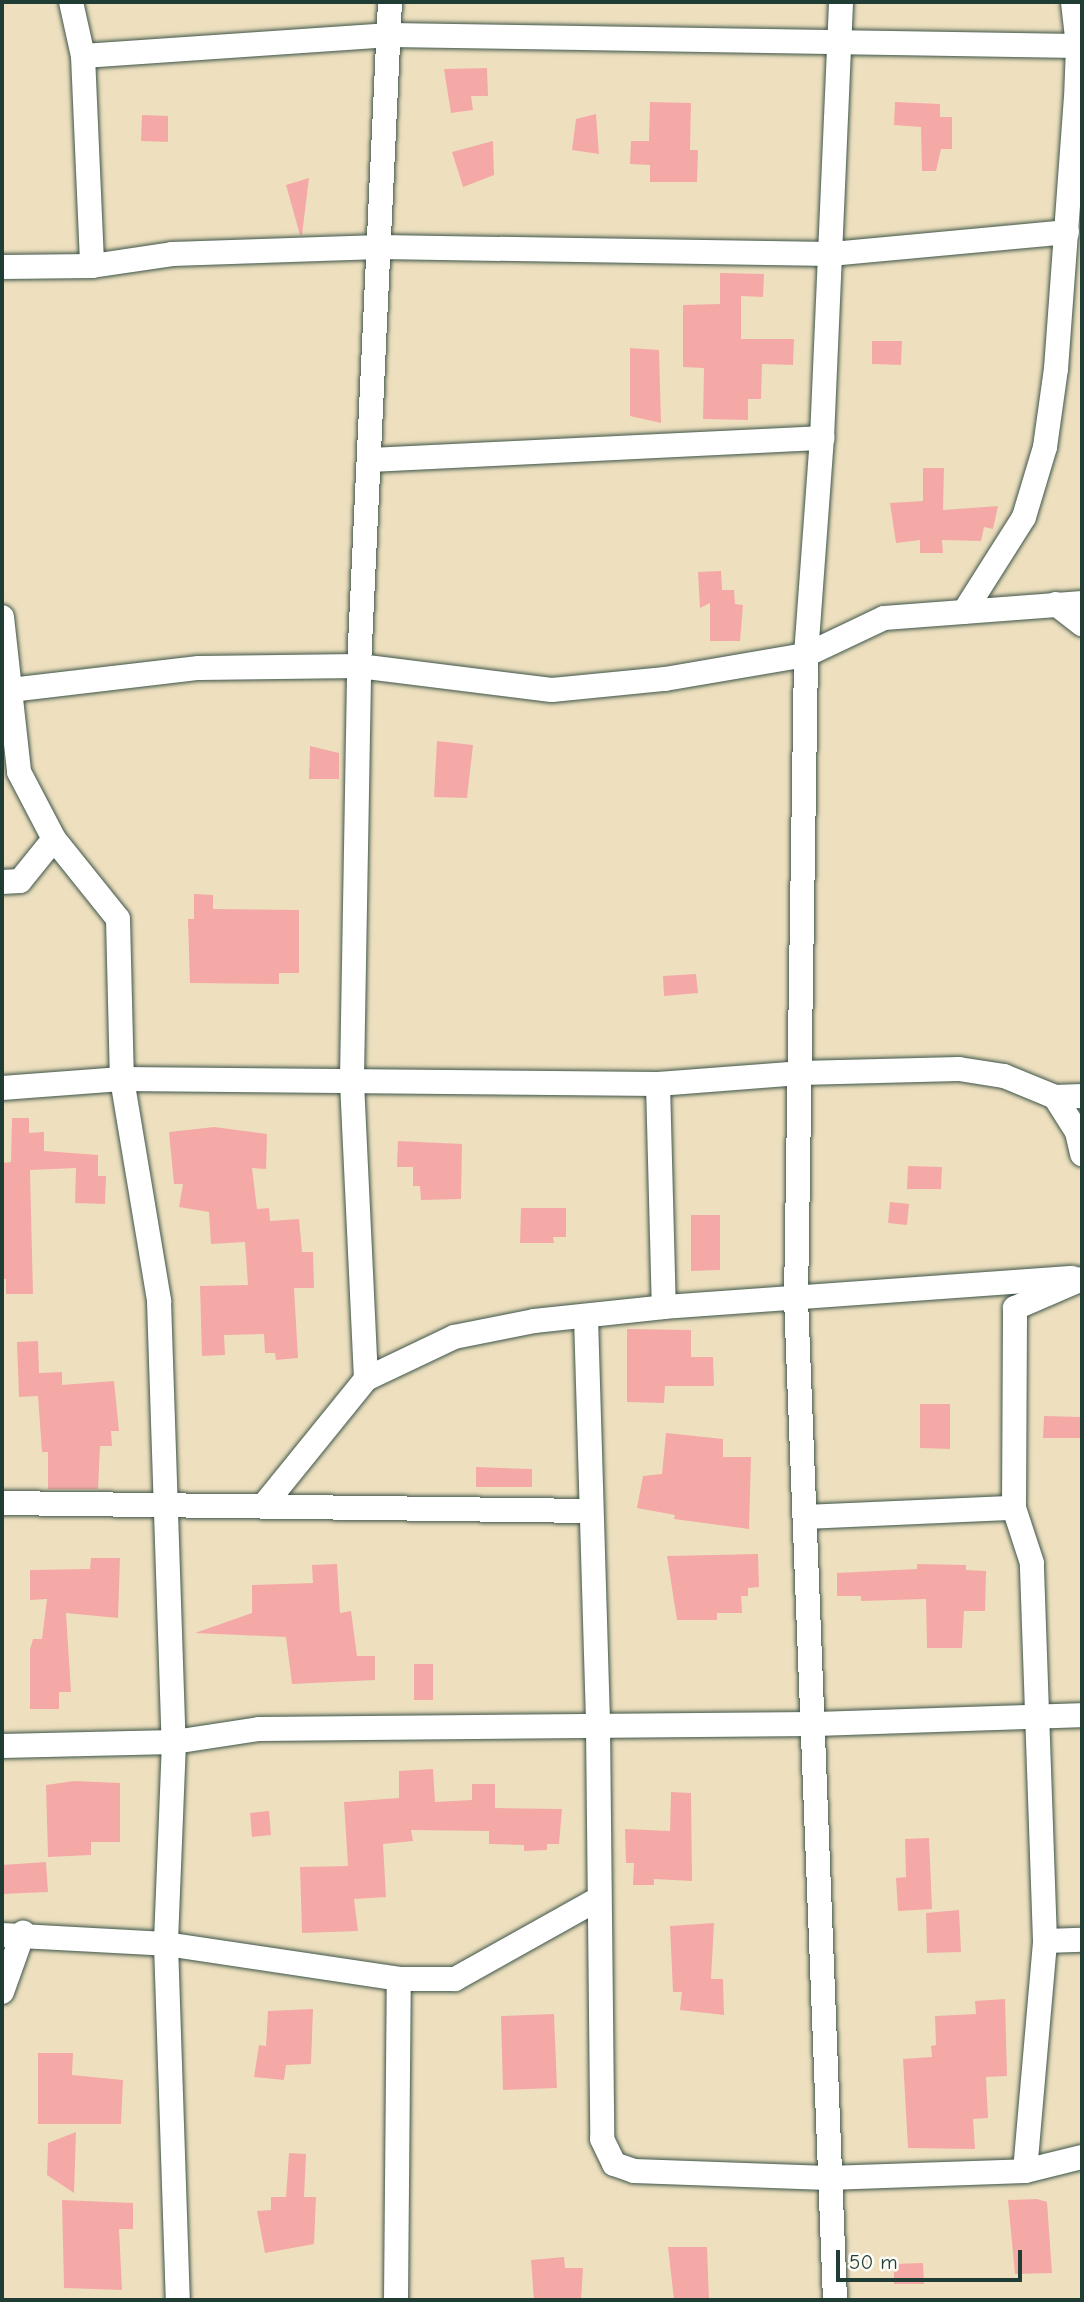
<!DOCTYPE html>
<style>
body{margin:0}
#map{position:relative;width:1084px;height:2302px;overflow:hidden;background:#eee0bf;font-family:"Comic Neue",sans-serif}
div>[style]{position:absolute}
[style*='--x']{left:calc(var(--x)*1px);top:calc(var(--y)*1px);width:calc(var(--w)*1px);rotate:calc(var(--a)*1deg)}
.building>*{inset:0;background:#f4a9a7}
.roads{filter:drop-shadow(0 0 2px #3e5549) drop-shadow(0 0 2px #3e5549)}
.minor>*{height:24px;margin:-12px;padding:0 12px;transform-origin:12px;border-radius:12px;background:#fff}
span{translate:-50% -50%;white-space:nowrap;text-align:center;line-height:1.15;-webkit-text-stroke:6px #fdfcf7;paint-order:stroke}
.frame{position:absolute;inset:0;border:4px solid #1f3d34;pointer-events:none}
.scale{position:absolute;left:836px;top:2250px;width:186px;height:32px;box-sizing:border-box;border:4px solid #1f3d34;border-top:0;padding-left:9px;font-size:21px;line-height:24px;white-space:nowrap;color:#1f3d34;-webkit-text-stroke:5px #fdfcf7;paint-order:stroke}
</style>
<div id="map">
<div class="building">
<i style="clip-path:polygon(487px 68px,488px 96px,471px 96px,473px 110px,451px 113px,444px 69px)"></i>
<i style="clip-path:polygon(650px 102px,691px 103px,690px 150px,698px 150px,697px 182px,650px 182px,650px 165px,630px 164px,631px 141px,649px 141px)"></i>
<i style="clip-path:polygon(895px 102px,940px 104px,940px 117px,952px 117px,952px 149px,941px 149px,936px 171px,922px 171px,921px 127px,894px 125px)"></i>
<i style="clip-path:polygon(596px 114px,599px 154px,572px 150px,576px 119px)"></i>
<i style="clip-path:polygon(142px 115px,168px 116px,168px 142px,141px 141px)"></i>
<i style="clip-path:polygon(493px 141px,494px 175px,463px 187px,452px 152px)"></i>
<i style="clip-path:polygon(309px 178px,302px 235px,300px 235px,286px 185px)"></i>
<i style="clip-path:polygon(720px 273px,764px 274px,763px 297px,741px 296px,741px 339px,794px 339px,793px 365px,762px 364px,761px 399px,748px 399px,748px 420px,703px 419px,704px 368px,683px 367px,683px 305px,720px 304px)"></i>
<i style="clip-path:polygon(872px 341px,902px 341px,901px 365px,872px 364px)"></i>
<i style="clip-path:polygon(630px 348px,659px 350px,661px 423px,630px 416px)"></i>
<i style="clip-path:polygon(923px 468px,944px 468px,943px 510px,998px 506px,993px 529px,984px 527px,981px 541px,942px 540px,943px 553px,920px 553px,920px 540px,896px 543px,890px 503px,923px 501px)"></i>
<i style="clip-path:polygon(721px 571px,722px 590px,734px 590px,735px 604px,743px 605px,740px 641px,710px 641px,710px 603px,700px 608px,698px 572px)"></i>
<i style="clip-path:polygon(437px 741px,473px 745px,467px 798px,434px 797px)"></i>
<i style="clip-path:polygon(310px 746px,339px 753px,339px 779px,309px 779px)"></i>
<i style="clip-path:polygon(194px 894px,213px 895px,213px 909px,299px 910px,299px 973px,279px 973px,279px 984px,190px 983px,188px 919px,194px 919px)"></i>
<i style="clip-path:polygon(696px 974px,698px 993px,664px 996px,663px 976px)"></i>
<i style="clip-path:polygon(12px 1118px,29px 1118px,29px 1133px,44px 1132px,44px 1151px,98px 1155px,98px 1176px,106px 1176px,105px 1204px,75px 1203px,76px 1168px,30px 1170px,33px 1294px,6px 1294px,6px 1279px,2px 1279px,2px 1163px,11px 1162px)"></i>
<i style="clip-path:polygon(214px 1127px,267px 1134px,266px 1169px,252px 1168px,257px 1209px,269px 1208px,270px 1221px,299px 1219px,302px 1252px,313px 1252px,314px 1288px,294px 1288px,298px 1358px,276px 1360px,275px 1353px,265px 1353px,264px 1334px,224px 1335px,225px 1355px,202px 1356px,200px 1286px,248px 1285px,245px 1242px,211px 1244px,209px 1212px,179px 1207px,183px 1184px,174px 1184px,169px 1132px)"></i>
<i style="clip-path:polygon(398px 1141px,462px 1144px,461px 1199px,421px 1200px,420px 1186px,413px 1186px,413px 1167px,397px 1167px)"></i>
<i style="clip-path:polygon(908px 1166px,942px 1167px,941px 1189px,907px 1189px)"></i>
<i style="clip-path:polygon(890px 1202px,909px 1204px,907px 1225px,888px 1223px)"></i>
<i style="clip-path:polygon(521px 1208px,566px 1208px,566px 1237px,553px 1237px,554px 1243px,520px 1243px)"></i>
<i style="clip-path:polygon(691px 1215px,720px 1215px,720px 1270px,691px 1271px)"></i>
<i style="clip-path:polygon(627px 1329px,691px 1330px,691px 1357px,713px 1357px,714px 1386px,665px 1386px,664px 1403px,627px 1402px)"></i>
<i style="clip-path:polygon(38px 1341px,39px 1373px,62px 1372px,62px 1385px,114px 1381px,119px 1431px,111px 1431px,112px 1446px,100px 1446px,98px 1489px,48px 1489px,48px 1452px,42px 1452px,38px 1396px,19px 1397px,17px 1342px)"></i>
<i style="clip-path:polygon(920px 1404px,950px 1404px,950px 1449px,920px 1448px)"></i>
<i style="clip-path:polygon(1044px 1416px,1082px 1417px,1082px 1438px,1043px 1438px)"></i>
<i style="clip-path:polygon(666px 1433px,723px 1439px,723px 1457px,751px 1457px,749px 1529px,674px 1519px,675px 1515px,637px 1508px,643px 1476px,662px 1474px)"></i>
<i style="clip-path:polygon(476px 1467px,532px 1469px,532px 1487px,476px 1487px)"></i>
<i style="clip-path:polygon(758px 1554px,759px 1587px,748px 1588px,748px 1596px,741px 1596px,742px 1613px,717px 1613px,717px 1620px,677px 1620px,667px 1556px)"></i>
<i style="clip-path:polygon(91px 1558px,120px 1558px,118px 1618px,66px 1613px,71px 1692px,59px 1692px,59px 1709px,30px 1709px,30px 1649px,33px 1639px,42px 1639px,47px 1599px,30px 1600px,30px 1570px,90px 1569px)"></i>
<i style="clip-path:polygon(337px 1564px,340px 1613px,351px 1611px,357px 1656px,375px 1656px,375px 1680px,292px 1684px,286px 1637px,195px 1633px,252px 1613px,252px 1585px,313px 1583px,312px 1565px)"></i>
<i style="clip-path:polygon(917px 1564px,966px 1565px,966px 1570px,986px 1571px,985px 1611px,964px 1611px,962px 1648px,927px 1648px,926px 1599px,861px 1601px,861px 1596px,837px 1596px,837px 1573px,917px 1569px)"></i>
<i style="clip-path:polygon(414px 1664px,433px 1664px,433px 1700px,414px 1700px)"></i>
<i style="clip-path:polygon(433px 1769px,435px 1802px,472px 1800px,472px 1784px,495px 1784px,495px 1808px,562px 1809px,559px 1844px,547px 1844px,547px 1850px,524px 1851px,524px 1845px,489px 1844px,489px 1831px,411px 1830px,413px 1841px,383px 1844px,386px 1897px,354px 1899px,358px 1931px,302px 1933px,300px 1867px,348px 1866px,344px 1802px,399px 1798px,399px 1771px)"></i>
<i style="clip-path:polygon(74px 1781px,120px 1783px,120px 1842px,91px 1842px,91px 1855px,48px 1857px,46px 1785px)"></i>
<i style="clip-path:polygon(671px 1792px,691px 1793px,692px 1881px,654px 1879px,654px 1885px,633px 1885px,634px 1863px,626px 1863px,625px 1829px,670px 1831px)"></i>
<i style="clip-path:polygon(269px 1811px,271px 1835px,252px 1837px,250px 1813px)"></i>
<i style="clip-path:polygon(929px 1838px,932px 1909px,898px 1911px,896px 1878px,906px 1877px,905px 1839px)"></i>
<i style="clip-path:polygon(46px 1862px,48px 1892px,2px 1894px,2px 1865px)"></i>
<i style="clip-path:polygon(959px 1910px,961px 1952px,927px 1953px,926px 1913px)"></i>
<i style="clip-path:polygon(714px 1923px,711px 1979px,723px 1979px,724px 2015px,680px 2010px,682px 1992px,673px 1992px,670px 1926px)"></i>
<i style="clip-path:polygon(1005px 1999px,1007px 2076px,986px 2077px,988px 2118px,973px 2119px,975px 2149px,908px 2148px,903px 2059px,932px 2057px,931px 2046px,936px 2045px,935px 2016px,976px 2014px,975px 2001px)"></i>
<i style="clip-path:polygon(313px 2009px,311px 2064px,286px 2065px,284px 2080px,254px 2077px,259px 2045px,266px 2046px,268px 2011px)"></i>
<i style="clip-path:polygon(554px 2014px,557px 2088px,503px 2090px,501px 2016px)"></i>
<i style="clip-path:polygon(38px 2053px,73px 2053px,72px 2075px,123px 2080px,121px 2124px,38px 2124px)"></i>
<i style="clip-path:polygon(76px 2132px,74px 2193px,47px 2175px,48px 2143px)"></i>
<i style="clip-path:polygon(289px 2153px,306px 2154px,304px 2197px,316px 2197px,314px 2244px,265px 2253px,257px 2211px,271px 2210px,271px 2197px,286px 2197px)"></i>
<i style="clip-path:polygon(1037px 2199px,1047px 2202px,1052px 2273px,1015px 2274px,1008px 2200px)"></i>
<i style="clip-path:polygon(62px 2200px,133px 2203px,133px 2229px,119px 2229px,122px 2290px,64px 2288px)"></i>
<i style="clip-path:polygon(668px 2247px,707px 2247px,709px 2300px,674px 2300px)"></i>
<i style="clip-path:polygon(564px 2257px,565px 2268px,583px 2268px,581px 2300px,534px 2300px,531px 2260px)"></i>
<i style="clip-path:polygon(923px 2263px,924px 2284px,894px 2284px,894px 2264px)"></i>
</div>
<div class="roads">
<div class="minor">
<i style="--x:71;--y:2;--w:55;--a:77.5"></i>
<i style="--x:83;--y:56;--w:210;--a:87.5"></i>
<i style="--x:83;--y:56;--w:308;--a:-3.9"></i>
<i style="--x:390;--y:35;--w:688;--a:0.92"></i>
<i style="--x:2;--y:267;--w:90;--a:-0.6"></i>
<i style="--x:92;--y:266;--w:81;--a:-8.5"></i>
<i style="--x:172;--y:254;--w:208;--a:-1.9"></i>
<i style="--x:380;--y:247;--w:451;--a:0.9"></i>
<i style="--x:831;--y:254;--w:237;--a:-5.3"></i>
<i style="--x:372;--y:460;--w:451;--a:-2.8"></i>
<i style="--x:1056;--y:604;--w:33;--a:38"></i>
<i style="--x:964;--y:612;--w:112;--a:-57.7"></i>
<i style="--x:1024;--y:517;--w:73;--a:-73.3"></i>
<i style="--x:1045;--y:447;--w:79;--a:-82"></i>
<i style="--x:1056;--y:369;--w:271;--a:-85.8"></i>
<i style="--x:1076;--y:99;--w:53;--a:-87.8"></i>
<i style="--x:1078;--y:46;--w:44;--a:-96.5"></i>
<i style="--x:2;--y:617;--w:156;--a:83.7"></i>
<i style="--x:19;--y:772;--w:76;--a:62.4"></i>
<i style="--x:54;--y:839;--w:102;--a:51.3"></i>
<i style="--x:118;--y:919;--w:160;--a:88.6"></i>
<i style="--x:122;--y:1079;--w:225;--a:80.5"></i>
<i style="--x:159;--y:1301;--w:441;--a:88.1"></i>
<i style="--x:174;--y:1742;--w:202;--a:92.3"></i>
<i style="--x:166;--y:1944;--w:356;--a:88.1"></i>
<i style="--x:2;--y:691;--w:198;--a:-6.7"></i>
<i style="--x:199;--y:668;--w:160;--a:-0.7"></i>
<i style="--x:359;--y:666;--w:194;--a:7.1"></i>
<i style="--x:552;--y:690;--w:114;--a:-5.6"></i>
<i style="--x:665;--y:679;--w:143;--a:-9.7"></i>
<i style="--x:806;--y:655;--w:86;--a:-25.4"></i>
<i style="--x:884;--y:618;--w:199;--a:-4.3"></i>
<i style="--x:2;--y:882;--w:18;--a:-3"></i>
<i style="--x:20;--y:881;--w:54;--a:-51"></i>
<i style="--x:658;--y:1084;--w:223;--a:88.5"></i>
<i style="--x:2;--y:1088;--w:120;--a:-4.3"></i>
<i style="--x:122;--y:1079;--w:536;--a:0.53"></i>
<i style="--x:658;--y:1084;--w:142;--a:-4.4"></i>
<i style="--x:800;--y:1073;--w:159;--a:-1.4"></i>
<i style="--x:959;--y:1069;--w:46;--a:8.8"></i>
<i style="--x:1004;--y:1076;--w:55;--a:22.4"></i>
<i style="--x:1055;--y:1097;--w:27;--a:-2"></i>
<i style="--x:1055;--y:1097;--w:41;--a:57.8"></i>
<i style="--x:1077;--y:1132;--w:23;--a:77"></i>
<i style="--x:586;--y:1317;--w:409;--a:88.3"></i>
<i style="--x:598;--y:1726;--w:413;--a:89.4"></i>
<i style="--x:602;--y:2139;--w:28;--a:64"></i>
<i style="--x:614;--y:2164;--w:21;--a:19"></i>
<i style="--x:634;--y:2171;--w:194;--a:2.1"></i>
<i style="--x:828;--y:2178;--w:197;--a:-2"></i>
<i style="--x:1025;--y:2171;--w:59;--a:-13.8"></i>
<i style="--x:366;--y:1379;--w:301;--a:-92.7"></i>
<i style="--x:352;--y:1078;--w:412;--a:-89"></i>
<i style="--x:359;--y:666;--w:665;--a:-87.33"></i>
<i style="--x:2;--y:1503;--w:588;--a:0.78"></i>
<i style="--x:264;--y:1505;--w:162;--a:-51"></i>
<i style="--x:366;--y:1379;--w:98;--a:-25.5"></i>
<i style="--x:454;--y:1337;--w:82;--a:-11.3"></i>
<i style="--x:534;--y:1321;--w:131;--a:-6.1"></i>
<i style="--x:664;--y:1307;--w:409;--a:-4.1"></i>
<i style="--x:805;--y:1517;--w:209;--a:-2.5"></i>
<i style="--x:2;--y:1746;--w:172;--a:-1.3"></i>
<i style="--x:174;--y:1742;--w:86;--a:-8.7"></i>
<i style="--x:259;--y:1729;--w:554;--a:-0.52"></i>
<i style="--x:813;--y:1724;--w:269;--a:-1.9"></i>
<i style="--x:2;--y:1935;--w:164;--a:3.1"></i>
<i style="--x:166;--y:1944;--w:236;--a:8.5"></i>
<i style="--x:399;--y:1979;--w:56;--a:0"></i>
<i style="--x:455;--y:1979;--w:164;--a:-29.2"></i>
<i style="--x:1045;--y:1941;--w:37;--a:-2"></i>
<i style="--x:2;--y:1992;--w:63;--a:-70.4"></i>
<i style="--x:1025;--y:2171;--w:231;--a:-85"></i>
<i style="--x:1045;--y:1941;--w:378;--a:-92"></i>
<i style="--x:1032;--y:1563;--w:58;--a:-108.1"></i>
<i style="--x:1014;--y:1508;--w:200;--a:-89.7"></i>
<i style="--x:1015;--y:1308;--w:73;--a:-23.4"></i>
<i style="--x:396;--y:2300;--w:321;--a:-89.5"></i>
<i style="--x:835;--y:2300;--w:1001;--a:-92.23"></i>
<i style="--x:796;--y:1300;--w:645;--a:-89.11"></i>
<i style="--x:806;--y:655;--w:218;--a:-85.8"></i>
<i style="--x:822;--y:438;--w:436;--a:-87.5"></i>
</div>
</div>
<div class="frame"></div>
<div class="scale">50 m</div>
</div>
